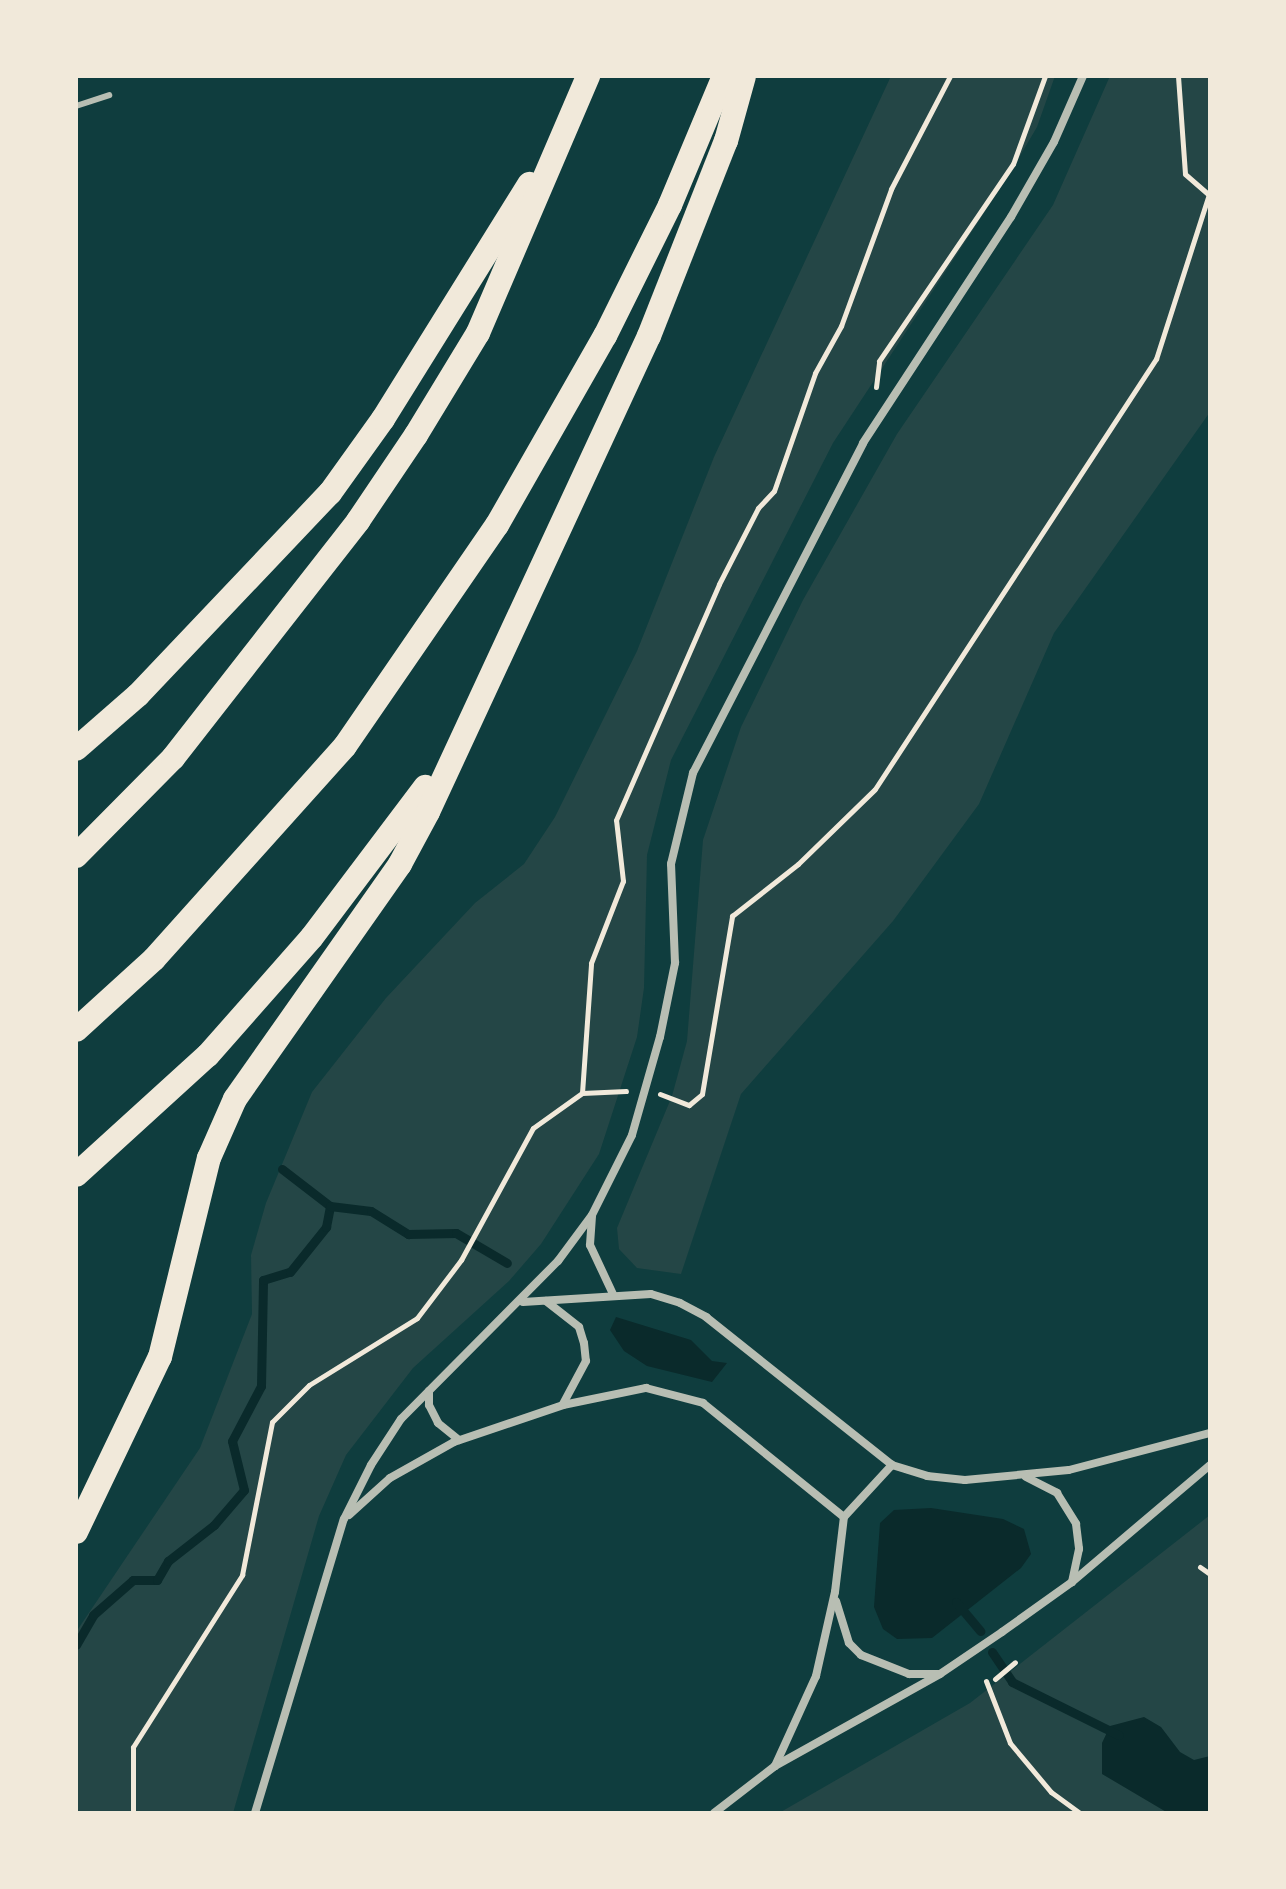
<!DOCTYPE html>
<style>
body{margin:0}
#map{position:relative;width:1286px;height:1889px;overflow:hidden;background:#0f3d3e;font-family:"Golos Text",sans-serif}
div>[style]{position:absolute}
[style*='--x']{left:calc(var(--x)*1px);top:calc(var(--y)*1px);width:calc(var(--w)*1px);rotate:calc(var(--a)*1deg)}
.green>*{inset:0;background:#244646}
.water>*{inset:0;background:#0a2a2b}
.stream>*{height:9px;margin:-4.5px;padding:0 4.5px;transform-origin:4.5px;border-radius:4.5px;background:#0a2a2b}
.path>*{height:5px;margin:-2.5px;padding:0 2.5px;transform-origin:2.5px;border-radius:2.5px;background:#f1e9da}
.service>*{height:6px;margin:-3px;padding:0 3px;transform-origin:3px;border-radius:3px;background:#b8beb3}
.minor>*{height:8px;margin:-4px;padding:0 4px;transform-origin:4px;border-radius:4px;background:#b8beb3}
.motorway>*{height:24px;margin:-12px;padding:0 12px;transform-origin:12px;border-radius:12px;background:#f1e9da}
span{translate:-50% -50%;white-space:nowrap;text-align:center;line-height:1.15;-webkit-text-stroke:8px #f1e9da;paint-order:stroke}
.frame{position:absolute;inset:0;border:78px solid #f1e9da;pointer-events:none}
</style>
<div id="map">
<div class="green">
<i style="clip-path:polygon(891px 76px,1055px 76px,1037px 127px,1007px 178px,833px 443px,671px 760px,647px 855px,644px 988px,637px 1037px,599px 1154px,541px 1244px,509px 1281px,413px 1368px,346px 1455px,319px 1516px,233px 1813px,76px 1813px,76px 1632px,200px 1448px,252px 1314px,251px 1255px,266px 1203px,312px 1092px,386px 998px,475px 903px,524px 864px,555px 817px,637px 651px,714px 457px)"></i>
<i style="clip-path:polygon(1110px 76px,1210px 76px,1210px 412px,1054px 633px,979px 804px,893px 921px,741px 1094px,681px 1274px,637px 1268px,619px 1249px,617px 1228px,672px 1096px,687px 1041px,703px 840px,741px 727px,803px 600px,897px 434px,1053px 205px)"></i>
<i style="clip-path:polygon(1210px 1515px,1210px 1813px,779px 1813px,970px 1703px)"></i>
</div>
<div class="water">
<i style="clip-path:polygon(616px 1317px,691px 1340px,712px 1361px,727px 1363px,712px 1382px,647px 1366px,624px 1351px,610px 1330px)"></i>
<i style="clip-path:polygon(931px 1508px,1003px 1519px,1024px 1529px,1031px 1554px,1021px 1568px,932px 1638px,897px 1639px,883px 1629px,874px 1607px,880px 1523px,894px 1510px)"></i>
<i style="clip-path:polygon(1144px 1717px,1161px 1727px,1180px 1752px,1194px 1760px,1210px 1756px,1210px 1813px,1168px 1813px,1102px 1774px,1102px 1743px,1110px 1726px)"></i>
</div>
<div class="stream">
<i style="--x:282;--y:1169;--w:61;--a:37.6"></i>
<i style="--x:956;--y:1602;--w:38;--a:50"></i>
<i style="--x:76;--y:1645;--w:34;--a:-60"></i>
<i style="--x:93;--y:1615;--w:53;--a:-41.2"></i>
<i style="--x:133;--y:1580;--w:24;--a:0"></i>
<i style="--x:157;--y:1580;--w:22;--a:-60"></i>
<i style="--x:168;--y:1561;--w:58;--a:-38"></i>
<i style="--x:214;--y:1525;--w:46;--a:-49.4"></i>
<i style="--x:244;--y:1490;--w:50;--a:-103.8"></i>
<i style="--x:232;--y:1441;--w:62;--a:-62.2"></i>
<i style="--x:261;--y:1386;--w:106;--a:-88.9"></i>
<i style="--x:263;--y:1280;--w:28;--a:-17"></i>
<i style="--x:290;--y:1272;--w:58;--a:-51.3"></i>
<i style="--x:326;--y:1227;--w:21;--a:-79"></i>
<i style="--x:330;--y:1206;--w:41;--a:7"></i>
<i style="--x:371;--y:1211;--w:44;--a:31.9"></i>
<i style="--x:408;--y:1234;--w:48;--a:-1.2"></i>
<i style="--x:456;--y:1233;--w:59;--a:30.5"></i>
<i style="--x:992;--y:1652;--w:36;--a:56"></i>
<i style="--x:1012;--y:1682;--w:119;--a:26.4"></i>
</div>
<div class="path">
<i style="--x:1178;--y:76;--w:98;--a:85.9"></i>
<i style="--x:1185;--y:174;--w:32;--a:41"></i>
<i style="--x:876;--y:387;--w:26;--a:-83"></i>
<i style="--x:879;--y:361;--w:238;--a:-55.8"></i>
<i style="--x:1013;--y:164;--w:94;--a:-70"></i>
<i style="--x:582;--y:1093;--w:130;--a:-86"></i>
<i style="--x:591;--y:963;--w:88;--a:-68.7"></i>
<i style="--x:623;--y:881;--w:61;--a:-96.5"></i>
<i style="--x:616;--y:820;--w:257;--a:-66.4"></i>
<i style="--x:719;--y:584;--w:85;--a:-62.8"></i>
<i style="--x:758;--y:508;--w:23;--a:-47"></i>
<i style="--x:774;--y:491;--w:125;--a:-70.8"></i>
<i style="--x:815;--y:373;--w:54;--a:-61"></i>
<i style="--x:841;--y:326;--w:146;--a:-69.9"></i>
<i style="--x:891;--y:189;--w:127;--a:-62.4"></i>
<i style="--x:660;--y:1094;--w:31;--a:21"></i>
<i style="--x:689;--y:1105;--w:17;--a:-40"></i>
<i style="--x:702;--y:1094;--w:181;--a:-80.4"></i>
<i style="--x:732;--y:916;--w:84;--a:-38.2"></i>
<i style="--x:798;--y:864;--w:107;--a:-44.2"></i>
<i style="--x:875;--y:789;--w:514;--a:-56.84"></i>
<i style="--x:1156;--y:359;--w:176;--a:-72.2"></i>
<i style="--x:1200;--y:1567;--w:12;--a:35"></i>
<i style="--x:995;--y:1679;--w:26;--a:-40"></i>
<i style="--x:986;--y:1681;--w:66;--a:68.8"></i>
<i style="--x:1010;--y:1743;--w:64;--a:50.1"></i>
<i style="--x:1051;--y:1792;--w:36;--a:36"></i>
<i style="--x:133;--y:1813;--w:66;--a:-90"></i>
<i style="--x:133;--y:1747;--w:204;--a:-57.6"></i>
<i style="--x:242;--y:1575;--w:156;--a:-78.9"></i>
<i style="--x:272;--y:1422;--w:52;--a:-45"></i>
<i style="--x:309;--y:1385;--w:127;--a:-31.8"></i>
<i style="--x:417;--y:1318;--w:73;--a:-52.8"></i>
<i style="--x:461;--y:1260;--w:150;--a:-61.4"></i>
<i style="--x:533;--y:1128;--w:60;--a:-35.5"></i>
<i style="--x:582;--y:1093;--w:44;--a:-2.6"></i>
</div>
<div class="service">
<i style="--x:76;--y:106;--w:35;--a:-18"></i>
</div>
<div class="minor">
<i style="--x:592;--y:1216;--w:29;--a:94"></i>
<i style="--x:590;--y:1245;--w:54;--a:64.9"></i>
<i style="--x:546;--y:1301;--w:42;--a:38.2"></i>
<i style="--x:579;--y:1327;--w:17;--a:73"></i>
<i style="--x:584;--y:1343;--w:18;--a:84"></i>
<i style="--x:586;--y:1361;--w:49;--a:118.1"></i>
<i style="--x:523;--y:1302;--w:128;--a:-3.6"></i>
<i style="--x:651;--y:1294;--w:30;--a:17"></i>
<i style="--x:680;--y:1303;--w:30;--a:28"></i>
<i style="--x:706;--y:1317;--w:238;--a:38.5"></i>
<i style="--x:892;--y:1465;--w:37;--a:17"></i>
<i style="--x:927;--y:1476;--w:38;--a:6"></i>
<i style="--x:965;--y:1480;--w:104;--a:-5.5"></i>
<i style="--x:1069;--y:1470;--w:146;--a:-14.7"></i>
<i style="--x:429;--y:1391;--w:14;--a:90"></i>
<i style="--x:429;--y:1405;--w:20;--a:63"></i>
<i style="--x:438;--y:1423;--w:27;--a:39"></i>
<i style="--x:1026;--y:1477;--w:35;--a:27"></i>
<i style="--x:1057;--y:1493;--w:36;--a:58"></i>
<i style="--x:1076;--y:1524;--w:25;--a:83"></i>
<i style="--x:1079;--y:1549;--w:34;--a:102"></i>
<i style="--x:349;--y:1515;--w:55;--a:-42.1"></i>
<i style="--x:390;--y:1478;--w:73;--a:-29.4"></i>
<i style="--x:454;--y:1442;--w:115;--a:-18.7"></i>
<i style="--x:563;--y:1405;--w:85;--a:-11.6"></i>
<i style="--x:646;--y:1388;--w:59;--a:14.7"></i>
<i style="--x:703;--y:1403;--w:181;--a:39"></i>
<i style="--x:836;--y:1601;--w:44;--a:72.8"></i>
<i style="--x:849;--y:1643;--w:17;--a:45"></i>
<i style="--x:861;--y:1655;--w:52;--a:21.6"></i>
<i style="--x:909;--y:1674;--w:29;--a:0"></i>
<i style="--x:775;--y:1766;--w:99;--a:-65.5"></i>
<i style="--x:816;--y:1676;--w:86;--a:-77.3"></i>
<i style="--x:835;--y:1592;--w:76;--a:-83.2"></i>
<i style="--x:844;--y:1517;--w:71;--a:-47.3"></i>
<i style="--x:255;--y:1813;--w:307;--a:-73.2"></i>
<i style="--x:344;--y:1519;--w:60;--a:-63.4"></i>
<i style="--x:371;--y:1465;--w:55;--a:-56.9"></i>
<i style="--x:401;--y:1419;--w:223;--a:-45.2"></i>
<i style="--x:558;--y:1261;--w:57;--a:-53.5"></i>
<i style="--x:592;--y:1215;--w:89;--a:-63.4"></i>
<i style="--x:632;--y:1135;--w:102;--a:-74.1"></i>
<i style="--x:660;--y:1037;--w:76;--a:-78.5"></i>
<i style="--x:675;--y:963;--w:99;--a:-92.3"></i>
<i style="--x:671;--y:864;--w:94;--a:-76.4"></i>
<i style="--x:693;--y:773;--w:371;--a:-62.7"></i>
<i style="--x:863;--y:443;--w:270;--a:-56.8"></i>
<i style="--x:1011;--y:217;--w:86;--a:-60.2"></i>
<i style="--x:1054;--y:142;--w:72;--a:-66.3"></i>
<i style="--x:714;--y:1813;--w:77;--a:-37.6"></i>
<i style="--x:775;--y:1766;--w:189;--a:-29.1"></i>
<i style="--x:940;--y:1674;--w:75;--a:-34.1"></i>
<i style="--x:1002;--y:1632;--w:86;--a:-35.5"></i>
<i style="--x:1072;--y:1582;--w:181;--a:-40.3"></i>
</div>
<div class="motorway">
<i style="--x:76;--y:749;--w:82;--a:-41.1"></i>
<i style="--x:138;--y:695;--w:279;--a:-46.5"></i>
<i style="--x:330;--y:493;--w:91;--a:-54.4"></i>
<i style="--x:383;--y:419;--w:277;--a:-58.1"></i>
<i style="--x:76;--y:856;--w:138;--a:-45.3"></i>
<i style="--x:173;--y:758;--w:301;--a:-52"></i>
<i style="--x:358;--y:521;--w:104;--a:-56"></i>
<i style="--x:416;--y:435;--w:119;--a:-58.7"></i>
<i style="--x:478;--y:333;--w:280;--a:-66.8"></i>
<i style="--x:76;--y:1030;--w:105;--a:-42.3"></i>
<i style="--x:154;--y:959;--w:286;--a:-48.1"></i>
<i style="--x:345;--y:746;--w:268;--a:-55.5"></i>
<i style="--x:497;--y:525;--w:218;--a:-60.3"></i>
<i style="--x:605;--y:336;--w:146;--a:-63.6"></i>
<i style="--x:670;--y:205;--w:140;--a:-67.3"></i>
<i style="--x:76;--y:1175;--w:178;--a:-42.3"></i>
<i style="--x:208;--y:1055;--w:157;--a:-48.6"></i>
<i style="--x:312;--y:937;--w:188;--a:-53"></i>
<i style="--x:76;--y:1532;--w:194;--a:-64.4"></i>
<i style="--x:160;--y:1357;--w:205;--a:-76.2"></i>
<i style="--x:209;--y:1158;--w:64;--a:-66.2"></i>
<i style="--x:235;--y:1099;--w:287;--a:-54.9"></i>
<i style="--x:400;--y:864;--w:59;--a:-61.7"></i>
<i style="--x:428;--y:812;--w:525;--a:-65.1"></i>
<i style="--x:649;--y:336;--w:210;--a:-68.5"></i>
<i style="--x:726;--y:141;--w:67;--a:-74.5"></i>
</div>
<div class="frame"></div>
</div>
